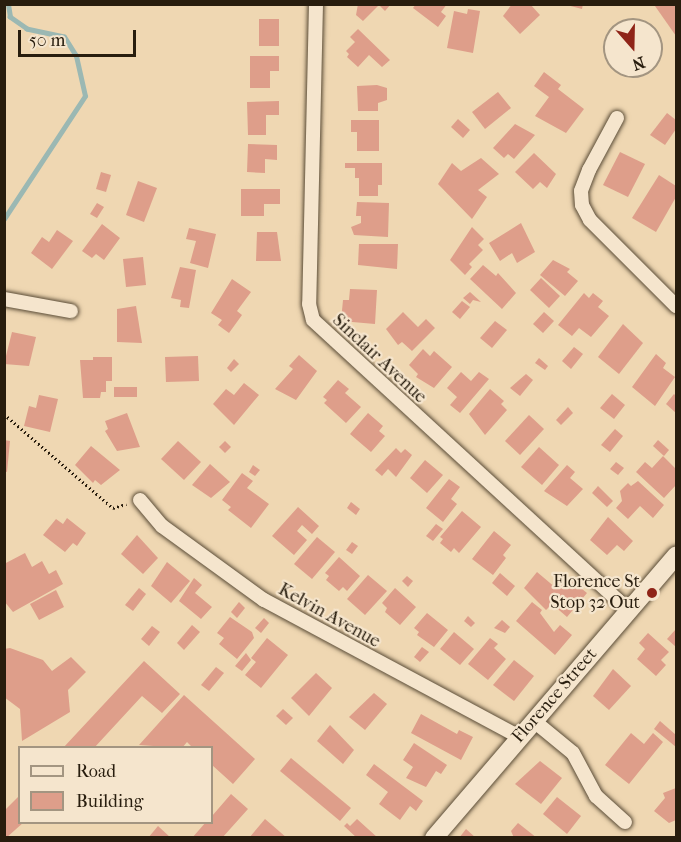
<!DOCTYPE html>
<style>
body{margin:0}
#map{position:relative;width:681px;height:842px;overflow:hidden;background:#efd7b2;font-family:"IM FELL French Canon",serif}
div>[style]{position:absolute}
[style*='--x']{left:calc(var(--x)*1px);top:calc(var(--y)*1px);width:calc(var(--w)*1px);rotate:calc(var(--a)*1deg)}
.stream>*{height:4.5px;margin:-2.25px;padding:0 2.25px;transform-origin:2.25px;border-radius:2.25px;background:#9bb8b3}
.building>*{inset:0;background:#de9e8a}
.path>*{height:3px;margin-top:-1.5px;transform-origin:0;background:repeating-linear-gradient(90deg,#281d0e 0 1.5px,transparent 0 4.5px)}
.roads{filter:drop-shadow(0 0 2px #5a4c37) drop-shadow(0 0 2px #5a4c37)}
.minor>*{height:14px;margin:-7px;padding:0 7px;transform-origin:7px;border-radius:7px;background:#f5e5cd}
.tertiary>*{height:18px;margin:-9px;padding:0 9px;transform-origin:9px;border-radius:9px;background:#f5e5cd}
.dots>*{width:16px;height:16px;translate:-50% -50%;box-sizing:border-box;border:3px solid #f5e5cd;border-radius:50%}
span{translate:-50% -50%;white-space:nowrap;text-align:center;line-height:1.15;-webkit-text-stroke:4.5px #f5e5cd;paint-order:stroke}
.street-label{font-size:18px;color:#281d0e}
.poi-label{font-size:18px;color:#281d0e}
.right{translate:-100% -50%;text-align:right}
.frame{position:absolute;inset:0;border:6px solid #281d0e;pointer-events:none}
.legend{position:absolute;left:18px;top:746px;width:195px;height:78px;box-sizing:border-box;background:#f5e5cd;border:2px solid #a39581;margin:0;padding:8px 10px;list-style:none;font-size:18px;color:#281d0e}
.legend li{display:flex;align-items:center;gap:12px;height:30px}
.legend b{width:30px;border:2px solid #a39581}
.north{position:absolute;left:603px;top:18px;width:60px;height:60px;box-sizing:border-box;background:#f5e5cd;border:2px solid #a39581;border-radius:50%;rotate:160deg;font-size:16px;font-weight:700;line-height:24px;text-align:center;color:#281d0e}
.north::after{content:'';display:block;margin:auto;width:21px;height:27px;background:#8f2418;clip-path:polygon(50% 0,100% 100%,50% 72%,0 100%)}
.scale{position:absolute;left:18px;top:30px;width:118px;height:27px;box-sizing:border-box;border:3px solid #281d0e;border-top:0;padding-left:8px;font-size:18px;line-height:21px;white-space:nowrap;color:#281d0e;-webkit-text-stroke:4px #f5e5cd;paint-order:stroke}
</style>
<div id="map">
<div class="stream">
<i style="--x:4;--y:219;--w:147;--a:-56.6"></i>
<i style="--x:85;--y:96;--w:41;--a:-102.7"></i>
<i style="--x:76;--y:56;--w:22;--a:-122"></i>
<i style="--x:64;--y:37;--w:38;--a:-168"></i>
<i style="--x:27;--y:29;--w:21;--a:-145"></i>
<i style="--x:10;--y:17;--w:13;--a:-99"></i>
</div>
<div class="building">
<i style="clip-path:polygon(358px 4px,391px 4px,385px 11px,379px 5px,363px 21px,356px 15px)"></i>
<i style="clip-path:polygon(416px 4px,447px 4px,441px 12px,446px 16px,438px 27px,413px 8px)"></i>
<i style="clip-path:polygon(512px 4px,530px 4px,540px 15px,520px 34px,503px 16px)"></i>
<i style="clip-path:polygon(563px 4px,583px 4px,582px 9px)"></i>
<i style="clip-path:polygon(657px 5px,676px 5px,676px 36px,655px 6px)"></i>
<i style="clip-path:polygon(468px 9px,480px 11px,473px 53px,447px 48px,454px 11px,467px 14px)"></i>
<i style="clip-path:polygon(259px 19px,279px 19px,279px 46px,259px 46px)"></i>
<i style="clip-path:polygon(358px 29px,390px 60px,382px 67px,369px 55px,358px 67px,347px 57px,349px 54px,346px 51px,355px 42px,350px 37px)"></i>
<i style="clip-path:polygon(250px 56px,279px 56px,279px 71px,270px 71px,270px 88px,250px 88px)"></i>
<i style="clip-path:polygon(544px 72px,561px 85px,558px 89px,584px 109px,566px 133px,535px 116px,549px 97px,534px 86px)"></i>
<i style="clip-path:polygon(377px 85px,387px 88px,387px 100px,378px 103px,378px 111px,358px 111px,357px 86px)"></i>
<i style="clip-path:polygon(498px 92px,511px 108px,485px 129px,472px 112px)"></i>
<i style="clip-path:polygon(279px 101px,279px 115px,266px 115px,266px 135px,248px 135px,247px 102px)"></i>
<i style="clip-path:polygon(667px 113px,676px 120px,676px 129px,665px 145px,650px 135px)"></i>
<i style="clip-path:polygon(458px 119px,470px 130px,463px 138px,451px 127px)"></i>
<i style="clip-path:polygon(351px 120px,379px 120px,379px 151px,357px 151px,357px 132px,351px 132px)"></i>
<i style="clip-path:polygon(515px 124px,535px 135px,514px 159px,508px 154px,504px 158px,493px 148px)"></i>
<i style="clip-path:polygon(248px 144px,277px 145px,277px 160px,265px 159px,265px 173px,247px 172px)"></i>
<i style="clip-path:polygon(620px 152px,645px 164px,628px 197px,603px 185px)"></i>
<i style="clip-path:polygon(534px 153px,556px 174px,547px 188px,540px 182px,533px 189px,515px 172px)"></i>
<i style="clip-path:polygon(481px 158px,499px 174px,478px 190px,487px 197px,472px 219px,438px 184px,452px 163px,461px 171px)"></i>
<i style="clip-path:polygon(345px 163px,382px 163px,382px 185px,378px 185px,378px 196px,359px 196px,359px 178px,355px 178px,355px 168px,345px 168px)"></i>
<i style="clip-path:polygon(101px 172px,111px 175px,106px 192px,96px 189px)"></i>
<i style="clip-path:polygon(659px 175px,676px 186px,676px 197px,656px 232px,632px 218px)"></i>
<i style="clip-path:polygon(138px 181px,157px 188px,144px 222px,126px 215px)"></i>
<i style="clip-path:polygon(241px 189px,280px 189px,280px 204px,264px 204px,264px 216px,241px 216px)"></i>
<i style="clip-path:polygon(357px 202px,389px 203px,388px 237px,354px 235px,351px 227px,361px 223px,361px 216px,356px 216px)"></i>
<i style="clip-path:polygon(97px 203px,104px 207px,97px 218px,90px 214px)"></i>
<i style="clip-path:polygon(521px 223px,535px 252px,517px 263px,512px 253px,500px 261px,489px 243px)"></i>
<i style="clip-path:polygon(102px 224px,120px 238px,104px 260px,96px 254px,92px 258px,82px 251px)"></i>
<i style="clip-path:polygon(472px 227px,484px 239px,478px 245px,483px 250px,469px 264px,472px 267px,465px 275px,450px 260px)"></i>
<i style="clip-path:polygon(189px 228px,216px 234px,208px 268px,190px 263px,196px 241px,186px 239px)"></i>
<i style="clip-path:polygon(57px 230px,73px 241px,52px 269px,31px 253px,42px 237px,49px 242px)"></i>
<i style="clip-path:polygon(257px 232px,277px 232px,281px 261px,256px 261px)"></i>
<i style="clip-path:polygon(359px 244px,398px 244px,397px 269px,358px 265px)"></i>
<i style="clip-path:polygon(143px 257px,146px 285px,126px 287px,123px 259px)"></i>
<i style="clip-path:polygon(553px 260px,570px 269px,567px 272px,578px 281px,565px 296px,540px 275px)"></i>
<i style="clip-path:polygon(483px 265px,496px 276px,498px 273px,516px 293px,502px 309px,470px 279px)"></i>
<i style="clip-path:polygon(180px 267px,196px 270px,189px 308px,180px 307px,181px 300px,171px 298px)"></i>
<i style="clip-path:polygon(541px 278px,560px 296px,549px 308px,530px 290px)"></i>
<i style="clip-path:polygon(232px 279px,251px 292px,237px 311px,242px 315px,229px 333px,218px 325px,222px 320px,211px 313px)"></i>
<i style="clip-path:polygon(350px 289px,377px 290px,375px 324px,341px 321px,343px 300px,349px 300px)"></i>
<i style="clip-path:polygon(470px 292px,481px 302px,473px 300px,470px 304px,463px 298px)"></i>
<i style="clip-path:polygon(584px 293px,589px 298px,593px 293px,603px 301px,598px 307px,609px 316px,591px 337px,579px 328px,572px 336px,558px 325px)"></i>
<i style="clip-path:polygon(462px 301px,470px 307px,460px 319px,452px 312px)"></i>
<i style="clip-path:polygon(136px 306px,142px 343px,117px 342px,117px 309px)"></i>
<i style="clip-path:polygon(403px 312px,418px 327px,426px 319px,435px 328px,412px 351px,402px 342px,398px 345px,386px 329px)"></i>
<i style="clip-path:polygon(544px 312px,554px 321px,543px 333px,533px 324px)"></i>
<i style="clip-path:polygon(495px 321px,507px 330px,492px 348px,480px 338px)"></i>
<i style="clip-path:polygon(623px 324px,643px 343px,619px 374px,598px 357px)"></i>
<i style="clip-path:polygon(12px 332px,36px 337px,29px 366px,4px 364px)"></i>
<i style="clip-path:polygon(574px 347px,583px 354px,571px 369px,562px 361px)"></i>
<i style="clip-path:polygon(423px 349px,430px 356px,434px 351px,452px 367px,434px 388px,416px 377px,418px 374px,409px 365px)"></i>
<i style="clip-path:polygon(656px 354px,666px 363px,663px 368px,675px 377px,655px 406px,632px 387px)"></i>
<i style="clip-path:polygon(299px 355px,317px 371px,296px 400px,275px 389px,293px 369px,289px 366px)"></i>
<i style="clip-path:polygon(198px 356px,199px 381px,166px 382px,165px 357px)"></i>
<i style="clip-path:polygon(93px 357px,112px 357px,112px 381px,106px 381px,106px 392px,101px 392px,100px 398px,83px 398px,80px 360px,93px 360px)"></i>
<i style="clip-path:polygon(539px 358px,548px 366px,545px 370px,535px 363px)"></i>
<i style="clip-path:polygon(234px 359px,239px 364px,231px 372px,227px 368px)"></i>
<i style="clip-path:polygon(461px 372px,471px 381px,479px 372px,489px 379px,460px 413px,450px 405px,457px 397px,447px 388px)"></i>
<i style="clip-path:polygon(526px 374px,533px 380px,520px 396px,510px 388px)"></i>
<i style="clip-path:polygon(338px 380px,349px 389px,345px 393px,361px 407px,346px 423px,324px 403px,327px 400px,323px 397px)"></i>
<i style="clip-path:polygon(244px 383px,259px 395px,234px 425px,213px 404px,226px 389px,234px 395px)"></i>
<i style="clip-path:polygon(114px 387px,137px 387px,137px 397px,114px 397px)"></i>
<i style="clip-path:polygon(490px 389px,504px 401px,501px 404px,507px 410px,485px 435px,469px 414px)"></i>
<i style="clip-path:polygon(612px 394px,625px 405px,614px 419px,600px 408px)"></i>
<i style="clip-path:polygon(674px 394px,676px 396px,676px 413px,666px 404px)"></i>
<i style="clip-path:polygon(39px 395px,58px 399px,50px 432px,24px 426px,29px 406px,36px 408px)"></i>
<i style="clip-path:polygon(568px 407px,573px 413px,561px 425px,556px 420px)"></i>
<i style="clip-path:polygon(127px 413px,140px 447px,117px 451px,105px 431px,108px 429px,105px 421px)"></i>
<i style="clip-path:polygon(368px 413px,383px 426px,379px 431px,385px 436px,371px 452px,350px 434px)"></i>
<i style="clip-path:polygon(529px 415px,544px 429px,520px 455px,505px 441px)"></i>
<i style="clip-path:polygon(615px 429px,623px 436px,610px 452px,601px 445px)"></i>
<i style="clip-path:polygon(4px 440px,10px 441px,7px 472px,4px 471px)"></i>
<i style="clip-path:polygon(658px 440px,669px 450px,664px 456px,653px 446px)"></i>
<i style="clip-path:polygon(178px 441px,201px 462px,184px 480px,161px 459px)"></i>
<i style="clip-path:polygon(225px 441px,231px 447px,225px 453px,219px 447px)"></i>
<i style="clip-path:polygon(91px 446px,120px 470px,101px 485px,95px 480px,93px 483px,75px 465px)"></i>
<i style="clip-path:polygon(539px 447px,559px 465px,542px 485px,521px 467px)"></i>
<i style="clip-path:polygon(396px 448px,401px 453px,405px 449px,412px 455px,396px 477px,388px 469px,382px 476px,375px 470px)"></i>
<i style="clip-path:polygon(663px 456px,676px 469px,676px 485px,664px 498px,636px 472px,645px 462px,652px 468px)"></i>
<i style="clip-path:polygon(425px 460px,443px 475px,427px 493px,410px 478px)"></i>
<i style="clip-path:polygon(616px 462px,624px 468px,618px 475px,610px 469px)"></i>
<i style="clip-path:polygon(210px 464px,230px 482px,211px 498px,192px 485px)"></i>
<i style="clip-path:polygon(253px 465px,260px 470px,255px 476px,249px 472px)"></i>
<i style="clip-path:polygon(567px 465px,575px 472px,570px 478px,583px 489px,567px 506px,544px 491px)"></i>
<i style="clip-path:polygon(242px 473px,253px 481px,247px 488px,269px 504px,251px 528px,228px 510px,231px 507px,222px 500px)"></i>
<i style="clip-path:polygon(449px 479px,460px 487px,451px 499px,457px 504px,443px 522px,426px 508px)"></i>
<i style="clip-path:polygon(638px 481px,664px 505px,653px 518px,640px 506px,628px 519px,616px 508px,622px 501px,620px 491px,628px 483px,631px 486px)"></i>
<i style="clip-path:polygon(598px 486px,613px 501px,607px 507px,592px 493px)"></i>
<i style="clip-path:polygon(351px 502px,360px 509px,356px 515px,347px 508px)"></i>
<i style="clip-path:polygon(298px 507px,319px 526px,312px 534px,302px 525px,297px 531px,307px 540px,294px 555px,272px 536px)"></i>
<i style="clip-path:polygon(462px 511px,481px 527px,459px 553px,454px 548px,451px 552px,440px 543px,443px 539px,440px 537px)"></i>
<i style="clip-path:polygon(608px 517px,633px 541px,624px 551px,617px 545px,607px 555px,590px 540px)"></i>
<i style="clip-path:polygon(67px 518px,86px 533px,77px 546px,73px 543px,65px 552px,43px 535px,56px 519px,63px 524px)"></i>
<i style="clip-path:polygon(436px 524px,443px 529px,433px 541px,426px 536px)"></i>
<i style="clip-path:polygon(494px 531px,511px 545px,503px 555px,506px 558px,493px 575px,472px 559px)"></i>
<i style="clip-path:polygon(137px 535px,158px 558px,143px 574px,121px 554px)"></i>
<i style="clip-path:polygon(317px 537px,335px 552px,312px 579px,294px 564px)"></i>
<i style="clip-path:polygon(352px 542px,358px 546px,352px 554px,346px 550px)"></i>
<i style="clip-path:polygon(25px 553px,32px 567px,42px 561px,49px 574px,56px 570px,63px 584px,13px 612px,4px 601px,4px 564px)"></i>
<i style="clip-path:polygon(339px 557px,360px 576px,347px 591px,343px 587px,339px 591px,326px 580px,329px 576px,325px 573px)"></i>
<i style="clip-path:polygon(167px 562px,190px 581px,171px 603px,151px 586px)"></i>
<i style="clip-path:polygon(537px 572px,556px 588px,566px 576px,587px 593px,567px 617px,552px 604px,546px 610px,524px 588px)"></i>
<i style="clip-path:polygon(500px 573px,515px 586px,507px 596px,492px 583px)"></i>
<i style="clip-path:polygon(368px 575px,387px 591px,365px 615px,347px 599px)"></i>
<i style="clip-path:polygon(407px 576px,413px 581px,408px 587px,402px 581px)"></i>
<i style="clip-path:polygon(194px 578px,202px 585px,195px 593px,212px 607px,201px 619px,179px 601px)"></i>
<i style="clip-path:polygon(139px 588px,146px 594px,133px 611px,125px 605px)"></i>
<i style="clip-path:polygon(395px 588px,416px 607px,400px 625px,385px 612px,387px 608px,382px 603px)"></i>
<i style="clip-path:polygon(56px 590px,64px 607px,39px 620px,30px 604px)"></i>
<i style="clip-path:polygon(239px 602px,245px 608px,237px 618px,231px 612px)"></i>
<i style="clip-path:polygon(532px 602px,542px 610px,540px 613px,554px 632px,560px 625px,572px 635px,555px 655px,516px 621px)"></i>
<i style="clip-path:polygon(427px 613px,448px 630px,434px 647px,417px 635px,419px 632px,414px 628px)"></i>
<i style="clip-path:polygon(468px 616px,475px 623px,471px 627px,464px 621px)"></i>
<i style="clip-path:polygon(230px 617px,252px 632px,254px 638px,237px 659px,219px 644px,224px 638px,217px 633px)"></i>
<i style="clip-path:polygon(264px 618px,269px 623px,261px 633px,255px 628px)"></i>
<i style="clip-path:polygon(502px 620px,510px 627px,505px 633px,494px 628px)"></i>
<i style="clip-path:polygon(192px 625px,200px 632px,184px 650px,177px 643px)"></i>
<i style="clip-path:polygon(152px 626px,160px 632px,149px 646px,141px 639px)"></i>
<i style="clip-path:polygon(676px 629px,676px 647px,667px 639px)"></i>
<i style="clip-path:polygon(454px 632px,474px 649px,460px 665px,440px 649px)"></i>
<i style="clip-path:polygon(648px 633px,669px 652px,661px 660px,666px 665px,656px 676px,637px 659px,645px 649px,639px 643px)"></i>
<i style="clip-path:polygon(267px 638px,288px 655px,261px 688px,245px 675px,256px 662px,251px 658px)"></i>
<i style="clip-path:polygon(490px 638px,498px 644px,494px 648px,506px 659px,488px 680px,468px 664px)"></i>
<i style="clip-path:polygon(422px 647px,429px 652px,420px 662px,414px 657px)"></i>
<i style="clip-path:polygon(10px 648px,43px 660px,52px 671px,71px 657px,86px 672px,68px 690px,70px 712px,22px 741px,20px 709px,4px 697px,4px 649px)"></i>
<i style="clip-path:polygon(246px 653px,251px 660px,242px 671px,235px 666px)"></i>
<i style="clip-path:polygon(514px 660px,534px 676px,514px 701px,493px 685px)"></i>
<i style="clip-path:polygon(144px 661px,180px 694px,162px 713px,142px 696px,94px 748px,63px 748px)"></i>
<i style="clip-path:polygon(216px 667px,224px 673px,209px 691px,201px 685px)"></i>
<i style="clip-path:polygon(613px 669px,631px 686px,609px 710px,593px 696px)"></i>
<i style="clip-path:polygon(316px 673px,332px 688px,309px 716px,291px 698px)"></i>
<i style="clip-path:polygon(374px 693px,387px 704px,365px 730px,349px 717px)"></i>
<i style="clip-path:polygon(184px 695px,255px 759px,233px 784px,212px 765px,212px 748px,193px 748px,187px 742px,182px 748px,139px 745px)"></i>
<i style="clip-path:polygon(283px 709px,293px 718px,286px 725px,276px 716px)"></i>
<i style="clip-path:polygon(421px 714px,457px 734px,459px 730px,473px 737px,461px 760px,411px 733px)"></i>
<i style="clip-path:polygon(660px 721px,676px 735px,676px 747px,654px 729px)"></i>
<i style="clip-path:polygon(330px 725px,354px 750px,343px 764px,317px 741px)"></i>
<i style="clip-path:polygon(631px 733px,644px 744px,653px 733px,663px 742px,629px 784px,605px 765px)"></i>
<i style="clip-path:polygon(414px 743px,447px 765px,441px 774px,436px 771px,426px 787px,406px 778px,413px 767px,403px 760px)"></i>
<i style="clip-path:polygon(291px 758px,351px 808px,340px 821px,280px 771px)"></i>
<i style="clip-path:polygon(540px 761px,562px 778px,541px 804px,515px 784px)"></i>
<i style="clip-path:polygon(374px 764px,423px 801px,416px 811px,410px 806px,400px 820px,379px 804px,388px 792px,366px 775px)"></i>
<i style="clip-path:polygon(676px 788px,676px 820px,669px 823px,654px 811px,665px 798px,663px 793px)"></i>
<i style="clip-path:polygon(231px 794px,248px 809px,222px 838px,192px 838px,206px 822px,212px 822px,212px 816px)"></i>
<i style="clip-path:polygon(20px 795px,20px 822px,24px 822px,6px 838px,4px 811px)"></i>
<i style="clip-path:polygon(557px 797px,581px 816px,567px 834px,543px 814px)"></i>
<i style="clip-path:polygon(265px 819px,287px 838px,249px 838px)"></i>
<i style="clip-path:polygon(357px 819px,378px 838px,357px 838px,344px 826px,347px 823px,350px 826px)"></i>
<i style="clip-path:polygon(518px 823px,537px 838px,514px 838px,511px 831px)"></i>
<i style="clip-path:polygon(158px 826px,171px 838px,148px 838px)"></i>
<i style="clip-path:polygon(466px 829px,476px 838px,459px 838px)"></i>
</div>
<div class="path">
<i style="--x:4;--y:414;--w:144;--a:40.8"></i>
<i style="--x:113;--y:508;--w:14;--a:-17"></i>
</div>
<div class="roads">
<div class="minor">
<i style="--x:316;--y:4;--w:300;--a:91.3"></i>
<i style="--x:309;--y:304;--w:16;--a:76"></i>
<i style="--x:313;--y:320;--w:430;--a:42.6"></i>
<i style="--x:617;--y:118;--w:59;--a:118.3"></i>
<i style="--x:589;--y:170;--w:22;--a:111"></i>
<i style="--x:581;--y:191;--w:14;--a:86"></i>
<i style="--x:582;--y:205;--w:17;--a:62"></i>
<i style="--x:590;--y:220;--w:122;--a:45"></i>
<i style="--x:4;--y:299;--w:68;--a:10.2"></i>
<i style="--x:140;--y:500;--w:34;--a:50"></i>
<i style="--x:162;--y:526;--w:126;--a:36"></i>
<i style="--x:264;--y:600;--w:289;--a:28.2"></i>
<i style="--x:534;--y:721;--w:50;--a:39.4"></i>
<i style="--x:573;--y:753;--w:49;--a:61.9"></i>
<i style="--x:596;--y:796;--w:39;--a:42"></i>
</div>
<div class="tertiary">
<i style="--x:434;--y:838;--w:372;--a:-49.4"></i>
</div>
</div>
<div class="dots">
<i style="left:652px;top:593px;background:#8f2418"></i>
</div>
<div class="street-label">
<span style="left:379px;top:359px;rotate:43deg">Sinclair Avenue</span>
<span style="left:329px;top:616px;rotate:29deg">Kelvin Avenue</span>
<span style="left:555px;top:696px;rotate:-49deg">Florence Street</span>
</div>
<div class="poi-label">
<span class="right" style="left:640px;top:593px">Florence St<br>Stop 32 Out</span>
</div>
<div class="frame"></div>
<ul class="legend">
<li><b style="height:8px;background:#f5e5cd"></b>Road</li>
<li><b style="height:16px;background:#de9e8a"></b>Building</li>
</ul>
<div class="north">N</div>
<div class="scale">50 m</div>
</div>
